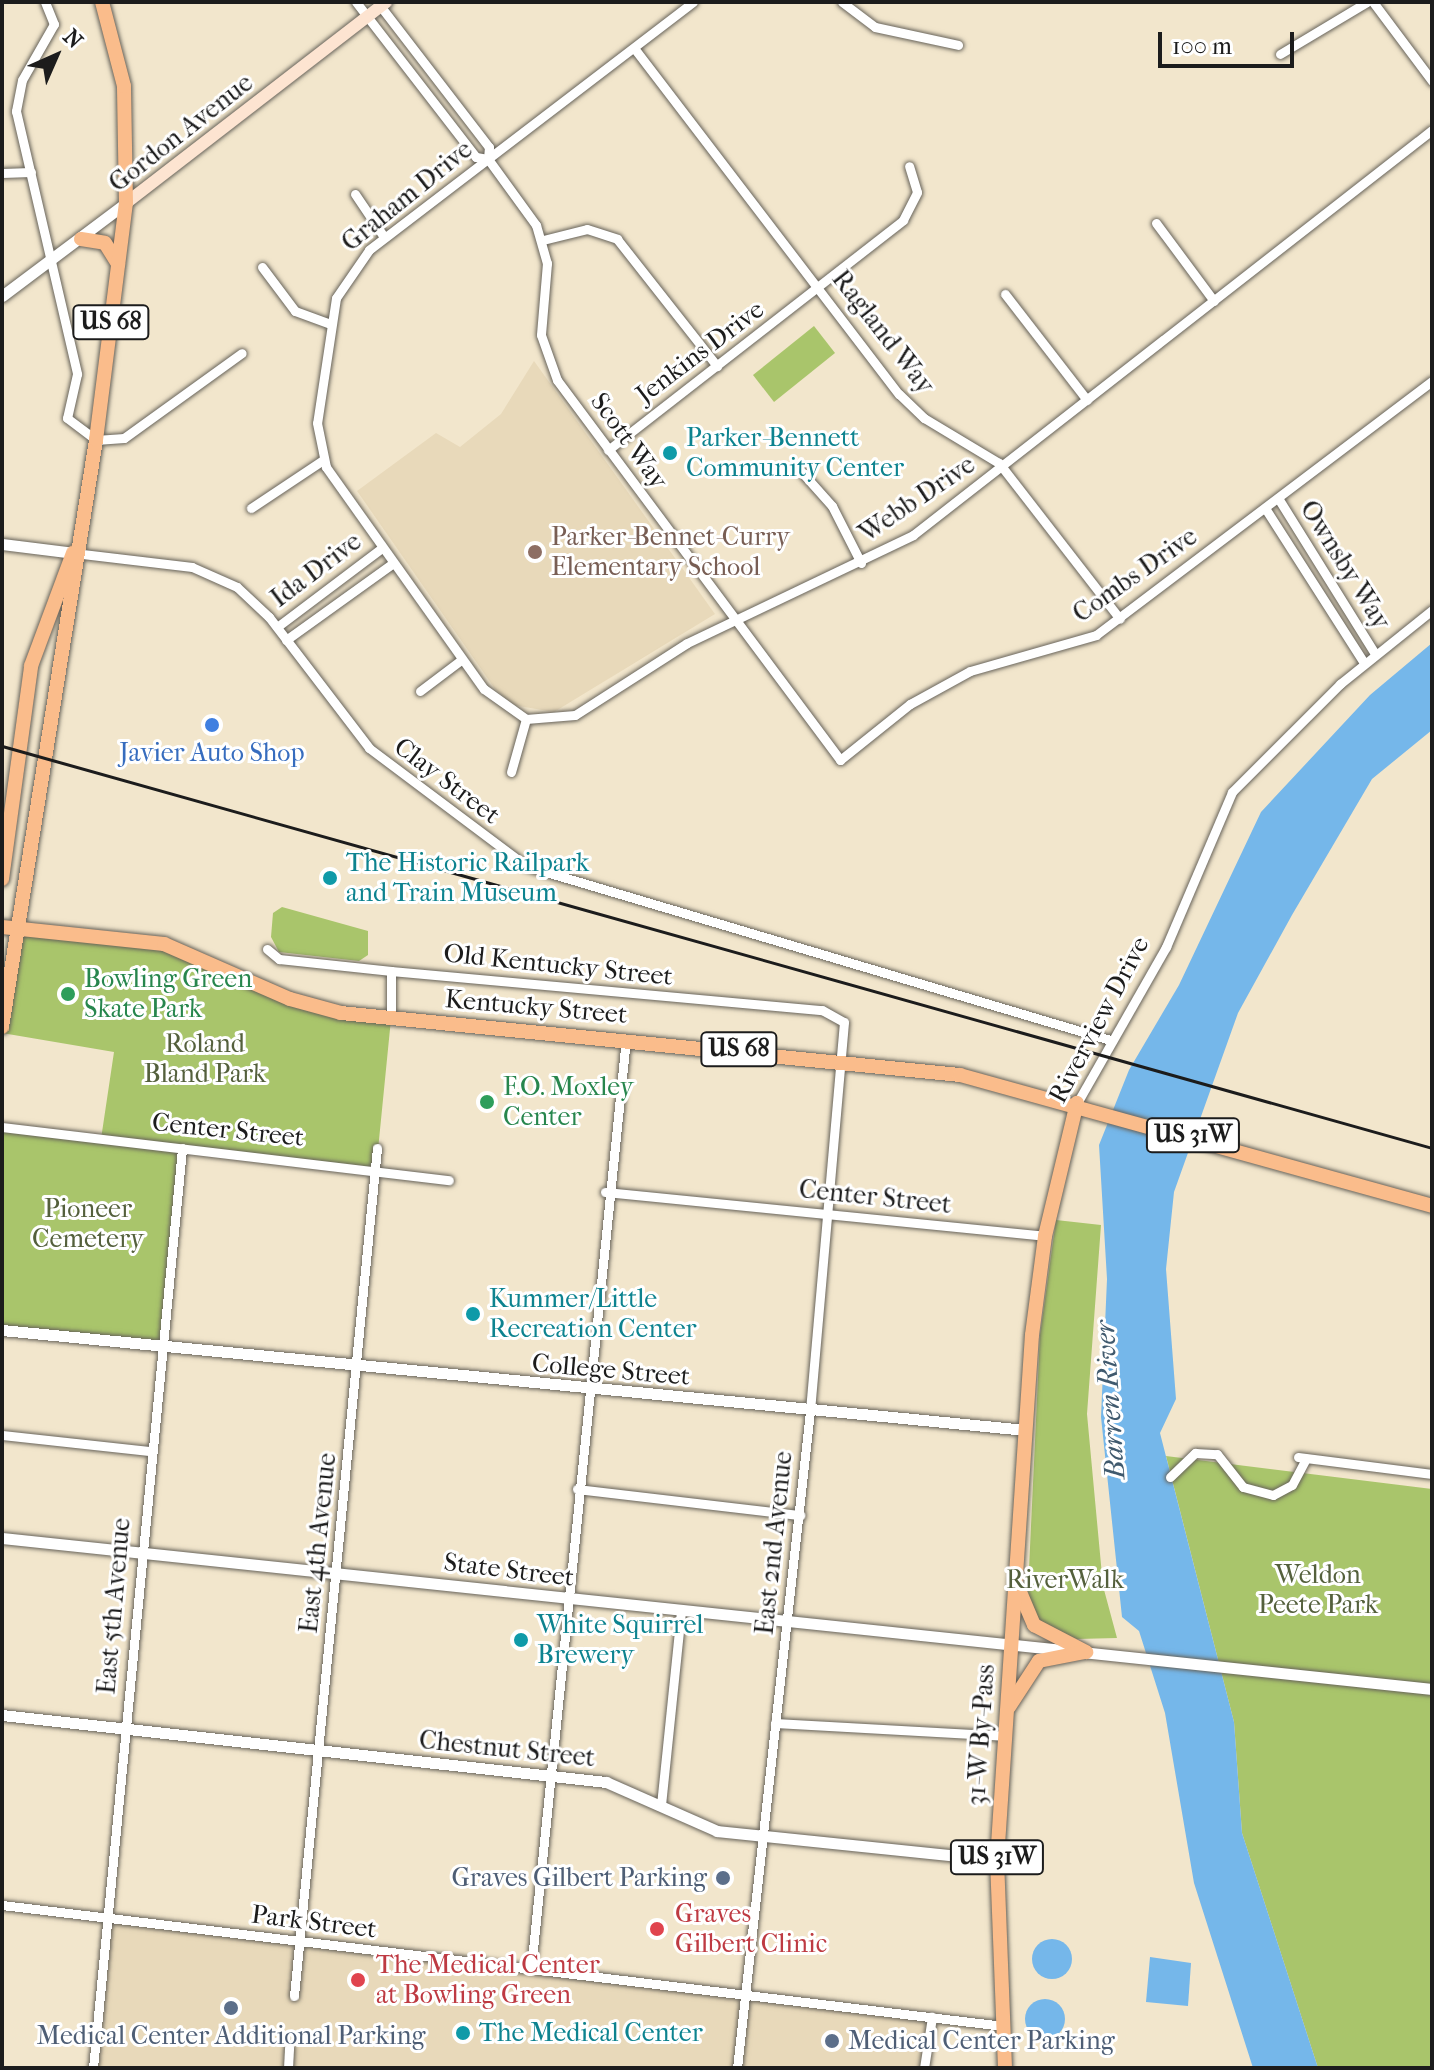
<!DOCTYPE html>
<style>
body{margin:0}
#map{position:relative;width:1434px;height:2070px;overflow:hidden;background:#f2e6cc;font-family:"IM FELL French Canon",serif}
div>[style]{position:absolute}
[style*='--x']{left:calc(var(--x)*1px);top:calc(var(--y)*1px);width:calc(var(--w)*1px);rotate:calc(var(--a)*1deg)}
.built>*{inset:0;background:#e8d9ba}
.green>*{inset:0;background:#a9c56b}
.water>*{inset:0;background:#75b7ea}
.round{border-radius:50%}
.roads{filter:drop-shadow(0 0 2px #67635a) drop-shadow(0 0 2px #67635a)}
.minor>*{height:9px;margin:-4.5px;padding:0 4.5px;transform-origin:4.5px;border-radius:4.5px;background:#fff}
.tertiary>*{height:11px;margin:-5.5px;padding:0 5.5px;transform-origin:5.5px;border-radius:5.5px;background:#fff}
.secondary>*{height:12px;margin:-6px;padding:0 6px;transform-origin:6px;border-radius:6px;background:#fde4d1}
.primary>*{height:14px;margin:-7px;padding:0 7px;transform-origin:7px;border-radius:7px;background:#fabc8b}
.rail>*{height:3px;margin:-1.5px;padding:0 1.5px;transform-origin:1.5px;border-radius:1.5px;background:#1c1c1c}
.dots>*{width:22px;height:22px;translate:-50% -50%;box-sizing:border-box;border:4px solid #fff;border-radius:50%}
span{translate:-50% -50%;white-space:nowrap;text-align:center;line-height:1.15;-webkit-text-stroke:6px #fff;paint-order:stroke}
.shield-label span{padding:2px 6px;background:#fff;border:2px solid;border-radius:6px;-webkit-text-stroke-width:0}
.shield-label{font-size:24px;color:#1c1c1c;font-weight:700}
.street-label{font-size:26px;color:#1c1c1c}
.culture-label{font-size:26px;color:#0d838f}
.left{translate:0 -50%;text-align:left}
.education-label{font-size:26px;color:#785e54}
.shop-label{font-size:26px;color:#366cbe}
.leisure-label{font-size:26px;color:#27864d}
.park-label{font-size:26px;color:#54603c}
.service-label{font-size:26px;color:#4e5e75}
.right{translate:-100% -50%;text-align:right}
.health-label{font-size:26px;color:#be3a42}
.water-label{font-size:28px;color:#405a6e;font-style:italic}
.frame{position:absolute;inset:0;border:4px solid #1c1c1c;pointer-events:none}
.north{position:absolute;left:16px;top:16px;width:80px;height:80px;-webkit-text-stroke:6px #fff;paint-order:stroke;rotate:45deg;font-size:22px;font-weight:700;line-height:32px;text-align:center;color:#1c1c1c}
.north::after{content:'';display:block;margin:auto;width:28px;height:36px;background:#1c1c1c;clip-path:polygon(50% 0,100% 100%,50% 72%,0 100%)}
.scale{position:absolute;left:1158px;top:32px;width:136px;height:36px;box-sizing:border-box;border:4px solid #1c1c1c;border-top:0;padding-left:10px;font-size:24px;line-height:28px;white-space:nowrap;color:#1c1c1c;-webkit-text-stroke:6px #fff;paint-order:stroke}
</style>
<div id="map">
<div class="built">
<i style="clip-path:polygon(534px 361px,715px 614px,554px 712px,513px 705px,495px 689px,357px 491px,436px 433px,460px 447px,501px 414px)"></i>
<i style="clip-path:polygon(105px 1917px,932px 2017px,925px 2068px,93px 2068px)"></i>
</div>
<div class="green">
<i style="clip-path:polygon(814px 326px,835px 353px,774px 402px,753px 375px)"></i>
<i style="clip-path:polygon(282px 907px,368px 931px,368px 955px,359px 961px,279px 952px,271px 937px,273px 913px)"></i>
<i style="clip-path:polygon(17px 925px,164px 944px,273px 992px,391px 1019px,376px 1170px,182px 1148px,160px 1348px,2px 1331px,2px 1126px,101px 1139px,114px 1052px,2px 1033px)"></i>
<i style="clip-path:polygon(1056px 1220px,1101px 1225px,1087px 1414px,1103px 1586px,1117px 1638px,1077px 1639px,1047px 1630px,1032px 1616px,1028px 1590px,1040px 1335px)"></i>
<i style="clip-path:polygon(1166px 1456px,1432px 1489px,1432px 2068px,1318px 2068px,1242px 1833px,1234px 1722px)"></i>
</div>
<div class="water">
<i style="clip-path:polygon(1432px 643px,1432px 730px,1372px 779px,1292px 915px,1238px 1013px,1174px 1192px,1166px 1269px,1176px 1399px,1160px 1433px,1234px 1722px,1242px 1833px,1318px 2068px,1253px 2068px,1194px 1883px,1165px 1713px,1139px 1631px,1122px 1617px,1101px 1417px,1107px 1279px,1099px 1145px,1129px 1070px,1179px 985px,1261px 812px,1370px 695px)"></i>
<i class="round" style="left:1032px;top:1939px;width:40px;height:40px"></i>
<i style="clip-path:polygon(1150px 1957px,1191px 1963px,1188px 2006px,1146px 2002px)"></i>
<i class="round" style="left:1025px;top:1999px;width:40px;height:40px"></i>
</div>
<div class="roads">
<div class="minor">
<i style="--x:45;--y:2;--w:24;--a:68"></i>
<i style="--x:54;--y:24;--w:64;--a:119.7"></i>
<i style="--x:22;--y:80;--w:32;--a:101"></i>
<i style="--x:16;--y:111;--w:270;--a:76.9"></i>
<i style="--x:77;--y:374;--w:45;--a:102.8"></i>
<i style="--x:67;--y:418;--w:36;--a:37"></i>
<i style="--x:96;--y:440;--w:28;--a:-4"></i>
<i style="--x:124;--y:438;--w:145;--a:-35.8"></i>
<i style="--x:356;--y:2;--w:196;--a:52.3"></i>
<i style="--x:476;--y:157;--w:12;--a:9"></i>
<i style="--x:693;--y:2;--w:408;--a:142.6"></i>
<i style="--x:369;--y:250;--w:58;--a:124.5"></i>
<i style="--x:336;--y:298;--w:126;--a:98.6"></i>
<i style="--x:317;--y:423;--w:45;--a:78.4"></i>
<i style="--x:326;--y:467;--w:272;--a:54.6"></i>
<i style="--x:484;--y:689;--w:52;--a:35.5"></i>
<i style="--x:526;--y:719;--w:49;--a:-4.7"></i>
<i style="--x:575;--y:715;--w:133;--a:-32.7"></i>
<i style="--x:687;--y:643;--w:250;--a:-25.5"></i>
<i style="--x:913;--y:535;--w:658;--a:-37.97"></i>
<i style="--x:842;--y:2;--w:41;--a:37.1"></i>
<i style="--x:875;--y:27;--w:85;--a:12.2"></i>
<i style="--x:1373;--y:2;--w:99;--a:53.2"></i>
<i style="--x:378;--y:3;--w:182;--a:52.4"></i>
<i style="--x:489;--y:147;--w:12;--a:95"></i>
<i style="--x:488;--y:159;--w:82;--a:54"></i>
<i style="--x:536;--y:225;--w:40;--a:74"></i>
<i style="--x:547;--y:263;--w:72;--a:94.8"></i>
<i style="--x:541;--y:335;--w:48;--a:70.4"></i>
<i style="--x:557;--y:380;--w:474;--a:53.3"></i>
<i style="--x:840;--y:760;--w:90;--a:-38.7"></i>
<i style="--x:910;--y:704;--w:68;--a:-28.8"></i>
<i style="--x:970;--y:671;--w:131;--a:-15.9"></i>
<i style="--x:1096;--y:635;--w:421;--a:-37.1"></i>
<i style="--x:634;--y:48;--w:436;--a:52.6"></i>
<i style="--x:899;--y:394;--w:35;--a:44"></i>
<i style="--x:924;--y:418;--w:87;--a:31"></i>
<i style="--x:999;--y:463;--w:197;--a:52.2"></i>
<i style="--x:1280;--y:54;--w:101;--a:-30.9"></i>
<i style="--x:2;--y:173;--w:29;--a:-2"></i>
<i style="--x:355;--y:194;--w:52;--a:56"></i>
<i style="--x:1156;--y:223;--w:97;--a:53.4"></i>
<i style="--x:543;--y:240;--w:45;--a:-14"></i>
<i style="--x:587;--y:229;--w:32;--a:18"></i>
<i style="--x:617;--y:239;--w:162;--a:51.8"></i>
<i style="--x:262;--y:267;--w:55;--a:53.1"></i>
<i style="--x:295;--y:311;--w:37;--a:20"></i>
<i style="--x:1005;--y:294;--w:134;--a:52.3"></i>
<i style="--x:608;--y:450;--w:374;--a:-37.9"></i>
<i style="--x:903;--y:220;--w:31;--a:-63"></i>
<i style="--x:917;--y:192;--w:27;--a:-107"></i>
<i style="--x:799;--y:469;--w:50;--a:48.3"></i>
<i style="--x:832;--y:506;--w:64;--a:63"></i>
<i style="--x:1278;--y:498;--w:184;--a:58.1"></i>
<i style="--x:251;--y:508;--w:87;--a:-33.7"></i>
<i style="--x:1265;--y:508;--w:184;--a:57.4"></i>
<i style="--x:74;--y:553;--w:119;--a:6.8"></i>
<i style="--x:192;--y:567;--w:49;--a:24"></i>
<i style="--x:237;--y:587;--w:44;--a:43.2"></i>
<i style="--x:269;--y:617;--w:165;--a:52.6"></i>
<i style="--x:369;--y:748;--w:196;--a:36.9"></i>
<i style="--x:526;--y:866;--w:609;--a:16.59"></i>
<i style="--x:277;--y:627;--w:131;--a:-37"></i>
<i style="--x:286;--y:640;--w:132;--a:-35.7"></i>
<i style="--x:420;--y:691;--w:51;--a:-37.1"></i>
<i style="--x:511;--y:772;--w:55;--a:-74.2"></i>
<i style="--x:267;--y:949;--w:16;--a:40"></i>
<i style="--x:279;--y:959;--w:113;--a:6.1"></i>
<i style="--x:391;--y:971;--w:433;--a:5.2"></i>
<i style="--x:822;--y:1010;--w:25;--a:29"></i>
<i style="--x:844;--y:1022;--w:390;--a:95"></i>
<i style="--x:810;--y:1411;--w:661;--a:96.34"></i>
<i style="--x:391;--y:1019;--w:48;--a:-90"></i>
<i style="--x:1077;--y:1103;--w:180;--a:-60.3"></i>
<i style="--x:1166;--y:947;--w:168;--a:-66.9"></i>
<i style="--x:1232;--y:792;--w:153;--a:-45"></i>
<i style="--x:1340;--y:684;--w:118;--a:-38.8"></i>
<i style="--x:2;--y:1127;--w:450;--a:6.8"></i>
<i style="--x:605;--y:1192;--w:442;--a:5.7"></i>
<i style="--x:2;--y:1435;--w:148;--a:6.2"></i>
<i style="--x:1298;--y:1457;--w:135;--a:7.2"></i>
<i style="--x:1170;--y:1477;--w:35;--a:-44"></i>
<i style="--x:1195;--y:1453;--w:22;--a:3"></i>
<i style="--x:1217;--y:1454;--w:42;--a:51.8"></i>
<i style="--x:1243;--y:1487;--w:31;--a:15"></i>
<i style="--x:1273;--y:1495;--w:21;--a:-28"></i>
<i style="--x:1292;--y:1485;--w:30;--a:-62"></i>
<i style="--x:577;--y:1489;--w:225;--a:6.7"></i>
<i style="--x:775;--y:1723;--w:229;--a:3.2"></i>
<i style="--x:661;--y:1805;--w:194;--a:-84.1"></i>
<i style="--x:2;--y:1905;--w:1008;--a:6.89"></i>
<i style="--x:531;--y:1969;--w:935;--a:-84.17"></i>
<i style="--x:294;--y:1996;--w:852;--a:-84.41"></i>
<i style="--x:93;--y:2068;--w:924;--a:-84.47"></i>
<i style="--x:288;--y:2068;--w:21;--a:-87"></i>
<i style="--x:924;--y:2068;--w:52;--a:-81.1"></i>
</div>
<div class="tertiary">
<i style="--x:2;--y:296;--w:155;--a:-36.9"></i>
<i style="--x:2;--y:544;--w:73;--a:7.1"></i>
<i style="--x:2;--y:1330;--w:1029;--a:5.58"></i>
<i style="--x:2;--y:1538;--w:1438;--a:6.03"></i>
<i style="--x:2;--y:1715;--w:608;--a:6.33"></i>
<i style="--x:606;--y:1782;--w:121;--a:23.8"></i>
<i style="--x:717;--y:1831;--w:281;--a:5.9"></i>
</div>
<div class="secondary">
<i style="--x:126;--y:203;--w:329;--a:-37.7"></i>
</div>
<div class="primary">
<i style="--x:81;--y:239;--w:24;--a:9"></i>
<i style="--x:105;--y:243;--w:25;--a:58"></i>
<i style="--x:2;--y:879;--w:215;--a:-82.2"></i>
<i style="--x:31;--y:666;--w:121;--a:-69.6"></i>
<i style="--x:2;--y:927;--w:163;--a:6"></i>
<i style="--x:164;--y:944;--w:137;--a:23.6"></i>
<i style="--x:290;--y:999;--w:53;--a:15.4"></i>
<i style="--x:341;--y:1013;--w:622;--a:5.72"></i>
<i style="--x:960;--y:1075;--w:490;--a:15.5"></i>
<i style="--x:2;--y:1027;--w:594;--a:-80.9"></i>
<i style="--x:96;--y:440;--w:239;--a:-82.8"></i>
<i style="--x:126;--y:203;--w:117;--a:-91"></i>
<i style="--x:124;--y:86;--w:87;--a:-104.7"></i>
<i style="--x:1020;--y:1592;--w:36;--a:67"></i>
<i style="--x:1034;--y:1625;--w:59;--a:27.4"></i>
<i style="--x:1009;--y:1707;--w:55;--a:-56.9"></i>
<i style="--x:1039;--y:1661;--w:47;--a:-11.1"></i>
<i style="--x:1005;--y:2068;--w:208;--a:-92.2"></i>
<i style="--x:997;--y:1860;--w:526;--a:-86.19"></i>
<i style="--x:1032;--y:1335;--w:100;--a:-82.5"></i>
<i style="--x:1045;--y:1236;--w:137;--a:-76.5"></i>
</div>
</div>
<div class="rail">
<i style="--x:2;--y:746;--w:1485;--a:15.7"></i>
</div>
<div class="dots">
<i style="left:670px;top:453px;background:#0f9aa8"></i>
<i style="left:535px;top:552px;background:#8d6e63"></i>
<i style="left:212px;top:725px;background:#3f7fe0"></i>
<i style="left:330px;top:878px;background:#0f9aa8"></i>
<i style="left:68px;top:994px;background:#2e9e5b"></i>
<i style="left:487px;top:1102px;background:#2e9e5b"></i>
<i style="left:473px;top:1314px;background:#0f9aa8"></i>
<i style="left:521px;top:1640px;background:#0f9aa8"></i>
<i style="left:723px;top:1878px;background:#5c6f8a"></i>
<i style="left:657px;top:1929px;background:#e0444e"></i>
<i style="left:358px;top:1980px;background:#e0444e"></i>
<i style="left:231px;top:2008px;background:#5c6f8a"></i>
<i style="left:463px;top:2033px;background:#0f9aa8"></i>
<i style="left:832px;top:2041px;background:#5c6f8a"></i>
</div>
<div class="shield-label">
<span style="left:111px;top:322px">US 68</span>
<span style="left:739px;top:1049px">US 68</span>
<span style="left:1193px;top:1135px">US 31W</span>
<span style="left:997px;top:1857px">US 31W</span>
</div>
<div class="street-label">
<span style="left:181px;top:133px;rotate:-38deg">Gordon Avenue</span>
<span style="left:407px;top:196px;rotate:-39deg">Graham Drive</span>
<span style="left:883px;top:332px;rotate:52deg">Ragland Way</span>
<span style="left:700px;top:352px;rotate:-37deg">Jenkins Drive</span>
<span style="left:629px;top:441px;rotate:54deg">Scott Way</span>
<span style="left:917px;top:499px;rotate:-34deg">Webb Drive</span>
<span style="left:1345px;top:565px;rotate:58deg">Ownsby Way</span>
<span style="left:316px;top:570px;rotate:-37deg">Ida Drive</span>
<span style="left:1135px;top:575px;rotate:-35deg">Combs Drive</span>
<span style="left:447px;top:781px;rotate:37deg">Clay Street</span>
<span style="left:558px;top:965px;rotate:6deg">Old Kentucky Street</span>
<span style="left:536px;top:1007px;rotate:5deg">Kentucky Street</span>
<span style="left:1099px;top:1020px;rotate:-62deg">Riverview Drive</span>
<span style="left:228px;top:1130px;rotate:6deg">Center Street</span>
<span style="left:875px;top:1197px;rotate:6deg">Center Street</span>
<span style="left:611px;top:1370px;rotate:5deg">College Street</span>
<span style="left:318px;top:1543px;rotate:-84deg">East 4th Avenue</span>
<span style="left:774px;top:1543px;rotate:-84deg">East 2nd Avenue</span>
<span style="left:509px;top:1570px;rotate:7deg">State Street</span>
<span style="left:114px;top:1606px;rotate:-85deg">East 5th Avenue</span>
<span style="left:981px;top:1735px;rotate:-86deg">31-W By-Pass</span>
<span style="left:507px;top:1749px;rotate:6deg">Chestnut Street</span>
<span style="left:314px;top:1922px;rotate:7deg">Park Street</span>
</div>
<div class="culture-label">
<span class="left" style="left:686px;top:453px">Parker-Bennett<br>Community Center</span>
<span class="left" style="left:346px;top:878px">The Historic Railpark<br>and Train Museum</span>
<span class="left" style="left:489px;top:1314px">Kummer/Little<br>Recreation Center</span>
<span class="left" style="left:537px;top:1640px">White Squirrel<br>Brewery</span>
<span class="left" style="left:479px;top:2033px">The Medical Center</span>
</div>
<div class="education-label">
<span class="left" style="left:551px;top:552px">Parker-Bennet-Curry<br>Elementary School</span>
</div>
<div class="shop-label">
<span style="left:212px;top:753px">Javier Auto Shop</span>
</div>
<div class="leisure-label">
<span class="left" style="left:84px;top:994px">Bowling Green<br>Skate Park</span>
<span class="left" style="left:503px;top:1102px">F.O. Moxley<br>Center</span>
</div>
<div class="park-label">
<span style="left:205px;top:1059px">Roland<br>Bland Park</span>
<span style="left:88px;top:1224px">Pioneer<br>Cemetery</span>
<span style="left:1318px;top:1590px">Weldon<br>Peete Park</span>
<span style="left:1065px;top:1580px">RiverWalk</span>
</div>
<div class="service-label">
<span class="right" style="left:707px;top:1878px">Graves Gilbert Parking</span>
<span style="left:231px;top:2036px">Medical Center Additional Parking</span>
<span class="left" style="left:848px;top:2041px">Medical Center Parking</span>
</div>
<div class="health-label">
<span class="left" style="left:675px;top:1929px">Graves<br>Gilbert Clinic</span>
<span class="left" style="left:376px;top:1980px">The Medical Center<br>at Bowling Green</span>
</div>
<div class="water-label">
<span style="left:1110px;top:1400px;rotate:-94deg">Barren River</span>
</div>
<div class="frame"></div>
<div class="north">N</div>
<div class="scale">100 m</div>
</div>
